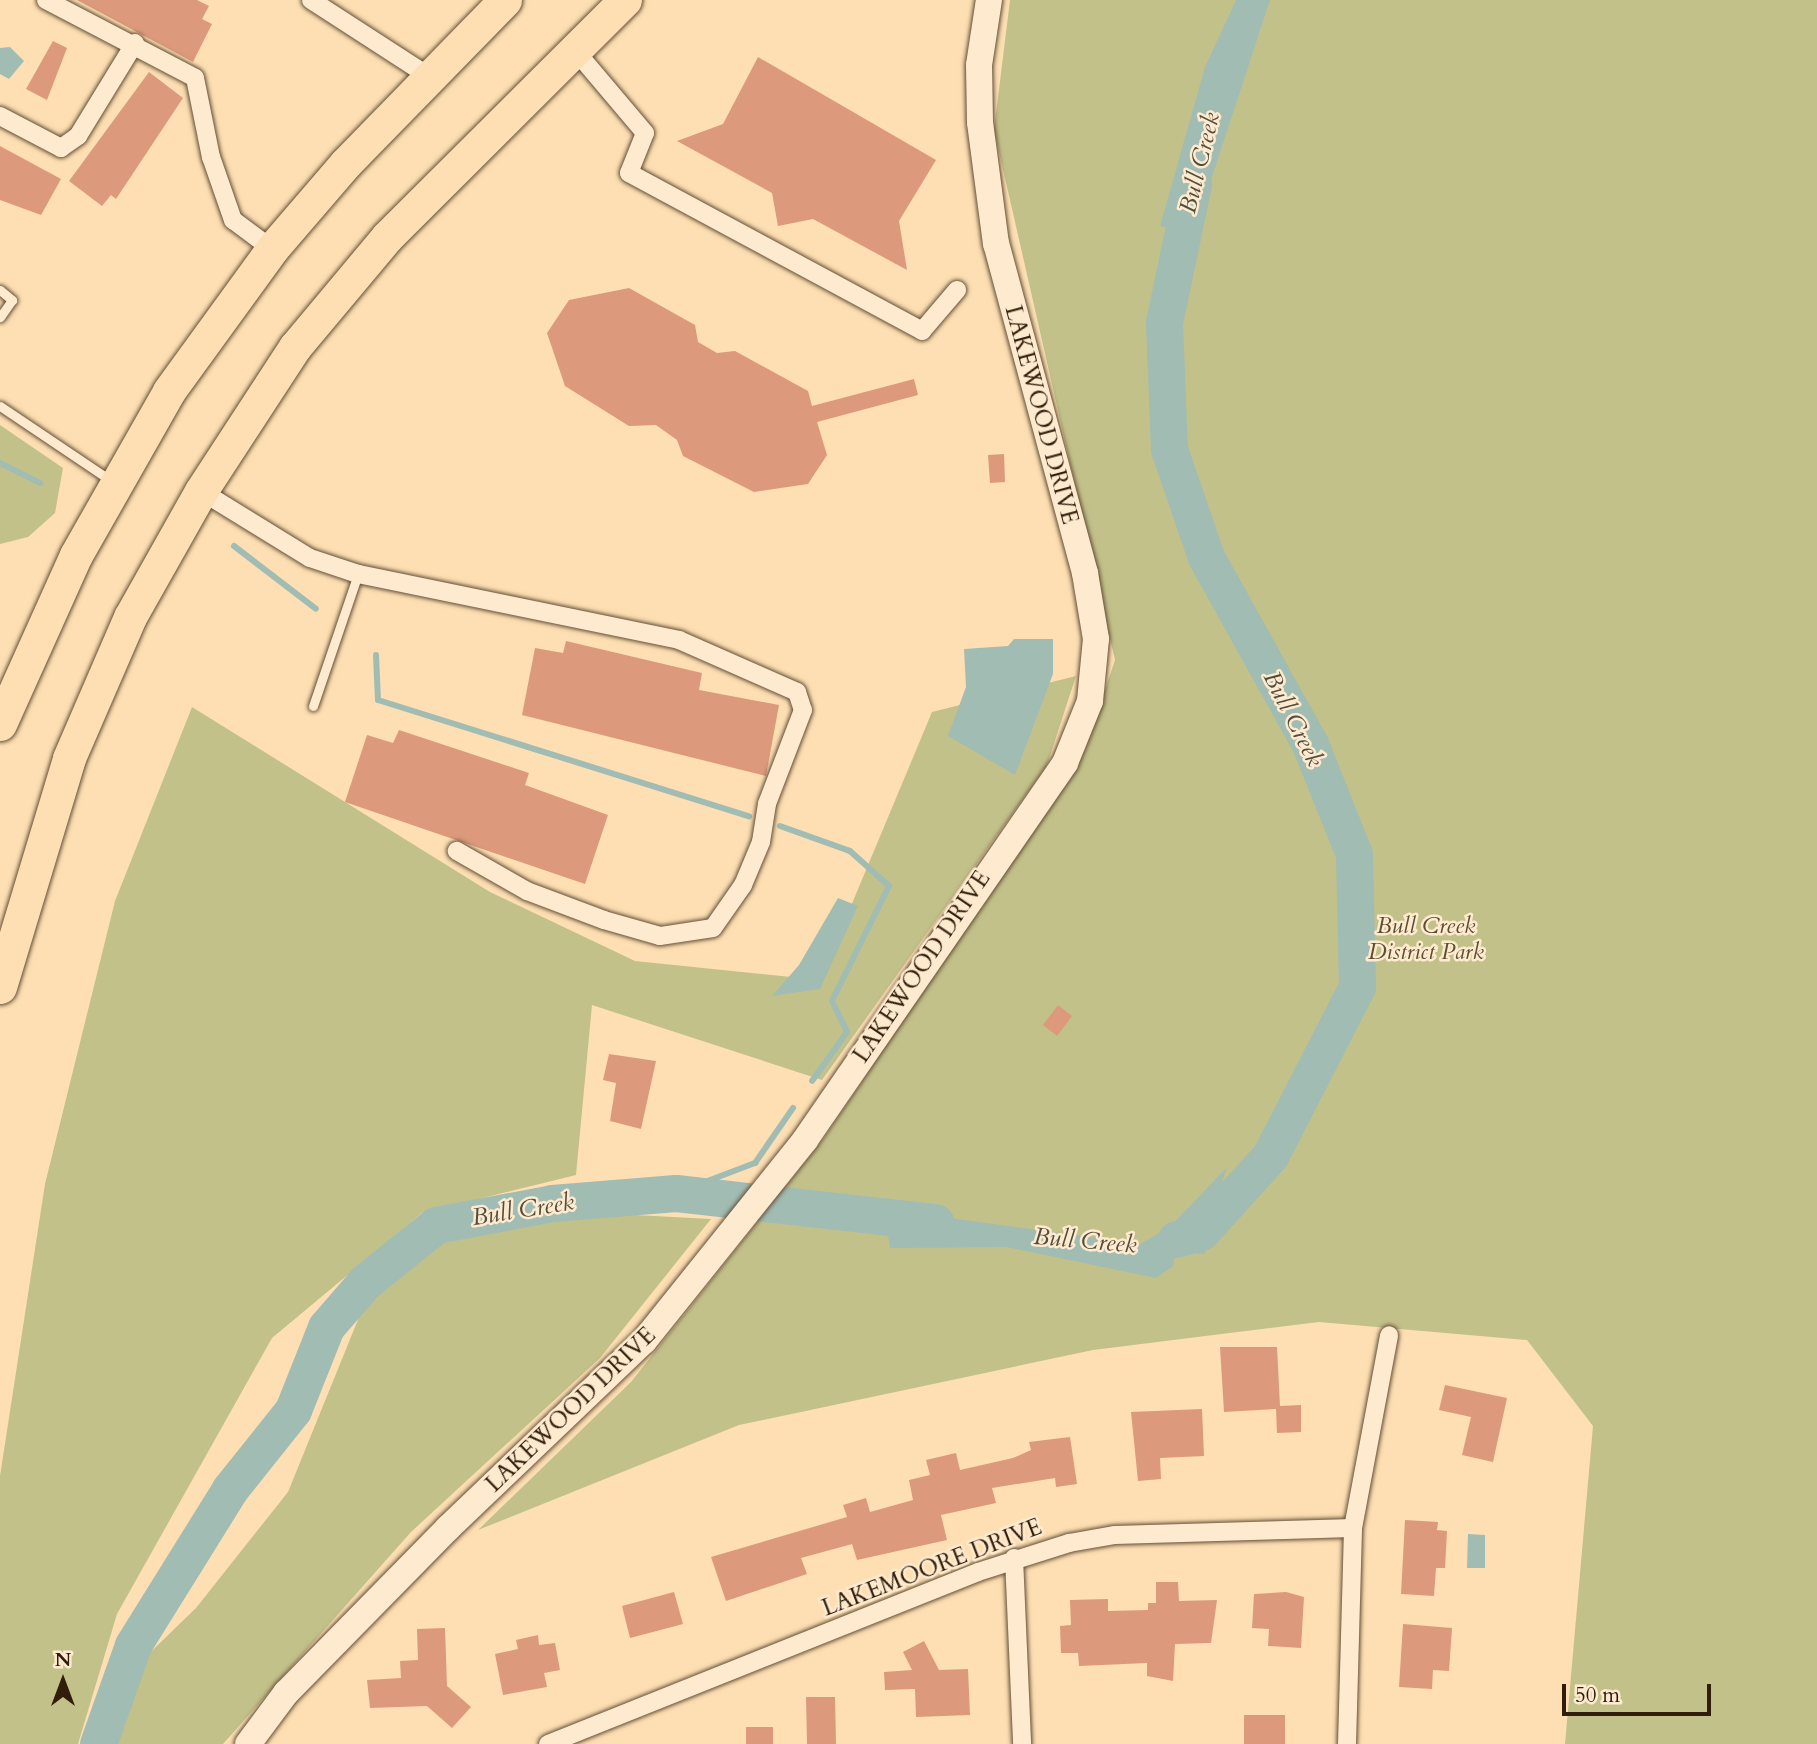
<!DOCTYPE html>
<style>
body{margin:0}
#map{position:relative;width:1817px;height:1744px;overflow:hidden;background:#fddfb3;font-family:Cardo,serif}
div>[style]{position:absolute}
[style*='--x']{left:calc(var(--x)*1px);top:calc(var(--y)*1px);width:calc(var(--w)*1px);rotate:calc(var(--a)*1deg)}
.green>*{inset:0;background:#c3c18a}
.water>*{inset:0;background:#a1bcb3}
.stream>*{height:6px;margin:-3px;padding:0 3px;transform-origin:3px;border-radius:3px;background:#a1bcb3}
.river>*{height:37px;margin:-18.5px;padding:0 18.5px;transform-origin:18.5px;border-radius:18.5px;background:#a1bcb3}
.building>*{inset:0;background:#dc997c}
.roads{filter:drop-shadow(0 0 2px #634e36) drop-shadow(0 0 2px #634e36)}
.lane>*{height:9px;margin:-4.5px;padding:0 4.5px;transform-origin:4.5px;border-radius:4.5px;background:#feeace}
.street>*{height:18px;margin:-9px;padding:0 9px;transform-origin:9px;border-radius:9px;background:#feeace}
.secondary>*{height:26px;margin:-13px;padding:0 13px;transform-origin:13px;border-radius:13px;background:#feeace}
.highway>*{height:33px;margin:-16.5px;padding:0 16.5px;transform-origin:16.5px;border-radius:16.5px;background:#fddfb3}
span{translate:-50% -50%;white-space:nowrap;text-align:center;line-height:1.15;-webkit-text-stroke:5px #feeace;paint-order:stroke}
.street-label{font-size:23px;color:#301d0c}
.park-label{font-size:23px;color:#5c4e32;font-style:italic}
.water-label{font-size:24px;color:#524d3e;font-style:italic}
.north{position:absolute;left:28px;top:1646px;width:70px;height:70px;-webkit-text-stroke:5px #feeace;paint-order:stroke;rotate:0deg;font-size:19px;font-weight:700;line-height:28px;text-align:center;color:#301d0c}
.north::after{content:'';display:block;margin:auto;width:24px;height:32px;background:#301d0c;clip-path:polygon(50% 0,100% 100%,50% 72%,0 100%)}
.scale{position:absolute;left:1562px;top:1684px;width:149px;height:32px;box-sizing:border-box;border:4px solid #301d0c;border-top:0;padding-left:9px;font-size:21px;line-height:24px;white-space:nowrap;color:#301d0c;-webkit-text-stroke:5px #feeace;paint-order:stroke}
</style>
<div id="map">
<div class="green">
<i style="clip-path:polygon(1010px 0,1817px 0,1817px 1744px,1565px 1744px,1593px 1426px,1527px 1340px,1319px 1322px,1093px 1350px,739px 1425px,478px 1530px,631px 1382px,824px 1138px,1085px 750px,1115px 660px,994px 130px)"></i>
<i style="clip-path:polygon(0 425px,63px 468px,55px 513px,28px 537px,0 544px)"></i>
<i style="clip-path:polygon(1076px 676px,1047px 765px,822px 1080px,592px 1005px,576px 1175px,422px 1213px,272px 1338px,117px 1614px,78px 1744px,0 1744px,0 1476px,45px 1184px,115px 901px,192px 707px,490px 892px,635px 961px,820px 980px,932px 712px)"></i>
<i style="clip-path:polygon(635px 1215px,711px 1219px,600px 1358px,411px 1532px,223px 1744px,112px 1744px,131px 1671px,196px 1608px,288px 1492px,368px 1295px,450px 1223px)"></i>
</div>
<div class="water">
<i style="clip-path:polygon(1236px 0,1270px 0,1193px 235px,1160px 226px,1205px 67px)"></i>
<i style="clip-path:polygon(10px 47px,24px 61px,9px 79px,0 74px,0 48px)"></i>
<i style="clip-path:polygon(1014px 639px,1053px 639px,1053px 674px,1015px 775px,948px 736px,966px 687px,964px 649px,1008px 646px)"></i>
<i style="clip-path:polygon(838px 898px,858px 906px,820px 989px,772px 996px,799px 965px)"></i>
<i style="clip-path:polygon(1227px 1167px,1217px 1197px,1216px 1236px,1204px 1254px,1176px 1251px,1173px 1266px,1156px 1278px,1006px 1247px,890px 1248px,884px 1209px,1140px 1244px,1170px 1227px)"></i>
<i style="clip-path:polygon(1468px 1534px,1485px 1535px,1485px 1568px,1467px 1568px)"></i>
</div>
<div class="stream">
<i style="--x:0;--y:463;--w:45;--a:26.6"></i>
<i style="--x:234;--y:546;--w:103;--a:37.5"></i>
<i style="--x:376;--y:655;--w:45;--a:87.5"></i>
<i style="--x:378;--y:700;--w:389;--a:17.4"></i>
<i style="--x:780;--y:826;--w:74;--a:19.7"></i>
<i style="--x:850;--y:851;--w:52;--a:41.9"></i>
<i style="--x:889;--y:886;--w:128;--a:116.4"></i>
<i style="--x:832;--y:1001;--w:34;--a:64"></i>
<i style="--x:847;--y:1032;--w:60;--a:125.5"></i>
<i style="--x:676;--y:1193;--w:85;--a:-20.8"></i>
<i style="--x:755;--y:1163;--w:67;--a:-55.4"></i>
</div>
<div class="river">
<i style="--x:1176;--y:1239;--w:26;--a:-16"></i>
<i style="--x:1201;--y:1232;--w:103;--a:-47.8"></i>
<i style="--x:1270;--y:1156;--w:190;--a:-62.8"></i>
<i style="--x:1357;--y:987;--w:133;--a:-91.3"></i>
<i style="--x:1354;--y:854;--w:118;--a:-111.8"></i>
<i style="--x:1310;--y:744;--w:214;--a:-119.1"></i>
<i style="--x:1206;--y:557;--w:114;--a:-108.9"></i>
<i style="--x:1169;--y:449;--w:127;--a:-92.3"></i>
<i style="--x:1164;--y:322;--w:141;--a:-78.1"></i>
<i style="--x:98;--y:1744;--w:105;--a:-70.5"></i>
<i style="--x:133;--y:1645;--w:184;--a:-58.1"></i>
<i style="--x:230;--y:1489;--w:101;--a:-51.4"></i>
<i style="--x:293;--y:1410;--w:89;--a:-68.3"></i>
<i style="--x:326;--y:1327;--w:60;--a:-49.1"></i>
<i style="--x:365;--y:1282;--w:91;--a:-38.8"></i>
<i style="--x:436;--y:1225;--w:118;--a:-10.7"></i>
<i style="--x:552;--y:1203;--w:124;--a:-4.6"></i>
<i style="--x:676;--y:1193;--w:261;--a:6.4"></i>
</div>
<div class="building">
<i style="clip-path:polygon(77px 0,197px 0,209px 6px,202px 19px,212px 24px,193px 62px)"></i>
<i style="clip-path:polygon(53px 41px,67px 48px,47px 100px,26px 89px)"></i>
<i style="clip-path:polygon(758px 57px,936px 160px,899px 221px,907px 270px,813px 219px,778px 226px,772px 193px,677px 141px,723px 124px)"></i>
<i style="clip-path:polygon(149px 72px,183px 98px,116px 199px,111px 195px,102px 206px,69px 181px)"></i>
<i style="clip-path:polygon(0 146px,61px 179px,41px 215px,0 200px)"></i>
<i style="clip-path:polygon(629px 288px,695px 325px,698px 342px,717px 353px,735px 351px,808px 391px,812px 406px,914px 379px,918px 395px,817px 422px,827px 455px,808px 484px,754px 492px,683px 456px,677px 440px,656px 425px,629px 426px,565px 386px,547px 333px,569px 300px)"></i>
<i style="clip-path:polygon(1004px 454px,1005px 482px,990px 483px,988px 455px)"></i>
<i style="clip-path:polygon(566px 641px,702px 673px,699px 690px,779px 705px,766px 776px,522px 715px,535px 648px,563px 653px)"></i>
<i style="clip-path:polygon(399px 730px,529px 773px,525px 785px,608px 815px,585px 884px,345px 802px,367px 735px,393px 743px)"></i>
<i style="clip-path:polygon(1058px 1005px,1072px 1016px,1057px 1036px,1043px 1025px)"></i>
<i style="clip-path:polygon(609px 1054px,656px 1061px,641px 1129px,610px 1121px,616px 1083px,603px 1080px)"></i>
<i style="clip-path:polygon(1220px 1347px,1277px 1347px,1280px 1406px,1301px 1405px,1301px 1432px,1277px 1433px,1276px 1409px,1224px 1412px)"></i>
<i style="clip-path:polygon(1445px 1385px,1507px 1398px,1493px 1462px,1462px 1455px,1471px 1417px,1439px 1410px)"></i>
<i style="clip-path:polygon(1202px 1409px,1204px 1456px,1160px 1458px,1161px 1479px,1138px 1481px,1131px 1412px)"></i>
<i style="clip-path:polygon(1070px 1437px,1077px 1484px,1056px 1487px,1055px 1478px,992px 1488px,996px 1503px,941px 1515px,947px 1540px,857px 1560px,852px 1544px,801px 1558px,807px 1574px,726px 1601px,711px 1557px,847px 1517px,843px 1505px,866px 1498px,870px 1512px,913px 1500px,909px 1480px,930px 1475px,926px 1460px,956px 1453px,960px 1470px,1013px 1458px,1031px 1450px,1029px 1442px)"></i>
<i style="clip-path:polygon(1405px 1520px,1438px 1522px,1437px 1530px,1447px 1531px,1445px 1568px,1436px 1568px,1434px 1596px,1401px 1594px)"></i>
<i style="clip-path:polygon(1156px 1582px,1178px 1582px,1179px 1601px,1217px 1600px,1211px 1643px,1175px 1644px,1173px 1681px,1147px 1676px,1147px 1663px,1079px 1666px,1078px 1653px,1061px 1653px,1060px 1626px,1071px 1625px,1070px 1600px,1108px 1599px,1108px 1611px,1148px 1610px,1148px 1603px,1156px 1603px)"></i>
<i style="clip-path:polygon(674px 1592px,683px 1624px,630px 1638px,622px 1606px)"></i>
<i style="clip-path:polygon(1286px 1592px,1304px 1597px,1301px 1648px,1268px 1646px,1269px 1629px,1252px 1628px,1254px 1594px)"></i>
<i style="clip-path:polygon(1403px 1624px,1452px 1628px,1449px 1671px,1433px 1670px,1432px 1689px,1399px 1687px)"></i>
<i style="clip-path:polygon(445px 1628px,447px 1686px,471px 1707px,452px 1728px,427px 1706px,370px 1708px,367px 1680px,401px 1678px,400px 1661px,418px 1660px,417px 1629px)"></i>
<i style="clip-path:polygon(538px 1635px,539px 1645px,555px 1643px,560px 1670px,544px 1673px,547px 1687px,503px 1695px,495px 1654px,518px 1649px,516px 1640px)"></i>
<i style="clip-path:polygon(924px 1641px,939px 1670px,968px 1669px,970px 1715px,916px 1717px,915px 1689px,885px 1690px,884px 1672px,912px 1670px,903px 1652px)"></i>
<i style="clip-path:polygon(806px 1697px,835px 1697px,836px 1744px,807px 1744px)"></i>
<i style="clip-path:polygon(1244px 1715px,1285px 1715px,1285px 1744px,1244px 1744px)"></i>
<i style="clip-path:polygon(746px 1727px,773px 1727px,773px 1744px,746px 1744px)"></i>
</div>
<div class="roads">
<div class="lane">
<i style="--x:0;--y:290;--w:16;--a:40"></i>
<i style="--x:12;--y:300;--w:21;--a:125"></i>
<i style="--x:0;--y:406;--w:133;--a:33.9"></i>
<i style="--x:313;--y:706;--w:139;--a:-71.2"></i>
</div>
<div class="street">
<i style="--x:46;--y:0;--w:168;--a:27.6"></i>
<i style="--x:195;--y:78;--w:81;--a:78.6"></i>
<i style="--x:211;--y:157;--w:67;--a:70.8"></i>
<i style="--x:233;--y:220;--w:49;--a:36.6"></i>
<i style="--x:311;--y:0;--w:138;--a:32.9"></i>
<i style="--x:574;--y:49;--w:110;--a:49.8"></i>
<i style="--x:645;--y:133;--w:43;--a:111.8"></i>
<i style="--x:629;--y:173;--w:333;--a:28.3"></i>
<i style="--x:922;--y:331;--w:54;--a:-49.5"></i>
<i style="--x:0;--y:116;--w:69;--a:27.7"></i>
<i style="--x:61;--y:148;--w:21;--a:-35"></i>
<i style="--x:78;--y:136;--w:109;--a:-58.5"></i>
<i style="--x:201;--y:491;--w:128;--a:31.6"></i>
<i style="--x:310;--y:558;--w:51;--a:18.4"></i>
<i style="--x:358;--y:574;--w:328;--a:11.6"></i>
<i style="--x:679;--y:640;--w:129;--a:23.8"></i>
<i style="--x:797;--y:692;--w:19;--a:72"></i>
<i style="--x:803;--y:710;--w:101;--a:111"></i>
<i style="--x:767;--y:804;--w:38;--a:99"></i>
<i style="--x:761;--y:842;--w:47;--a:112.7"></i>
<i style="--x:743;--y:885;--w:52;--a:124.9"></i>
<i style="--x:713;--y:928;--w:54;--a:171.4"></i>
<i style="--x:660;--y:936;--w:58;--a:-164.1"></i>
<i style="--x:604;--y:920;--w:82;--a:-159.4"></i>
<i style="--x:527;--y:891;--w:81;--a:-150.3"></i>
<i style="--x:1014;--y:1558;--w:186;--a:87.5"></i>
<i style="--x:548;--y:1744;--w:463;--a:-21.8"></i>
<i style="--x:978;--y:1572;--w:96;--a:-17.7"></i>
<i style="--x:1069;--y:1543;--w:47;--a:-9.9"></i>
<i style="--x:1115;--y:1535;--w:238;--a:-1.7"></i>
<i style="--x:1347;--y:1744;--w:216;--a:-88.4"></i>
<i style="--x:1353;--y:1528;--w:196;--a:-79.4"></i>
</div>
<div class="secondary">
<i style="--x:248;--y:1744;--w:64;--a:-53.3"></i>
<i style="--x:286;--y:1693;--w:231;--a:-45.5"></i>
<i style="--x:448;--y:1528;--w:271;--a:-43.7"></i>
<i style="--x:644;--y:1341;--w:258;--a:-51.3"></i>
<i style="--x:805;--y:1140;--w:458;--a:-55.4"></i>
<i style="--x:1065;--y:763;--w:67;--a:-68"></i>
<i style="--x:1090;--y:701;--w:62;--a:-84.5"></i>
<i style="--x:1096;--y:639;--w:67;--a:-99.5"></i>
<i style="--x:1085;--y:573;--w:341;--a:-105.1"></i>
<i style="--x:996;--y:244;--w:123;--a:-97.5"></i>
<i style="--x:980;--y:122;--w:57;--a:-91"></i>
<i style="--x:979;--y:65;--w:66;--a:-81.3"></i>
</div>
<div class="highway">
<i style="--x:0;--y:724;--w:185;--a:-65.8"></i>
<i style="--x:76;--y:555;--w:189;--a:-60.4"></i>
<i style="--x:169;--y:391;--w:175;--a:-54"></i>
<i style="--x:272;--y:249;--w:112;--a:-49.3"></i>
<i style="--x:345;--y:164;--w:229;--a:-45.7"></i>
<i style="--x:0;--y:987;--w:239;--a:-73.2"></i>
<i style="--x:69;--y:758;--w:154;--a:-66.6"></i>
<i style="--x:130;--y:617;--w:145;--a:-60.6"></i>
<i style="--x:201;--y:491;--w:172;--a:-56.9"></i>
<i style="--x:295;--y:347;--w:143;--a:-50.1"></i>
<i style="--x:387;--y:237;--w:336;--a:-44.9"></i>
</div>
</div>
<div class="street-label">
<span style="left:1041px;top:415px;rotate:75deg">LAKEWOOD DRIVE</span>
<span style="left:922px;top:967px;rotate:-56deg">LAKEWOOD DRIVE</span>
<span style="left:571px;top:1410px;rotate:-44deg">LAKEWOOD DRIVE</span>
<span style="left:932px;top:1568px;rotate:-21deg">LAKEMOORE DRIVE</span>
</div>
<div class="park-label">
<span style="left:1426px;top:939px">Bull Creek<br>District Park</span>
</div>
<div class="water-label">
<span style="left:1200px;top:163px;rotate:-76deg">Bull Creek</span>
<span style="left:1293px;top:719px;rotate:63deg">Bull Creek</span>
<span style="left:523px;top:1210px;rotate:-9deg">Bull Creek</span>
<span style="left:1085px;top:1241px;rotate:5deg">Bull Creek</span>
</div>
<div class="north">N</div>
<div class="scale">50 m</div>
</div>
